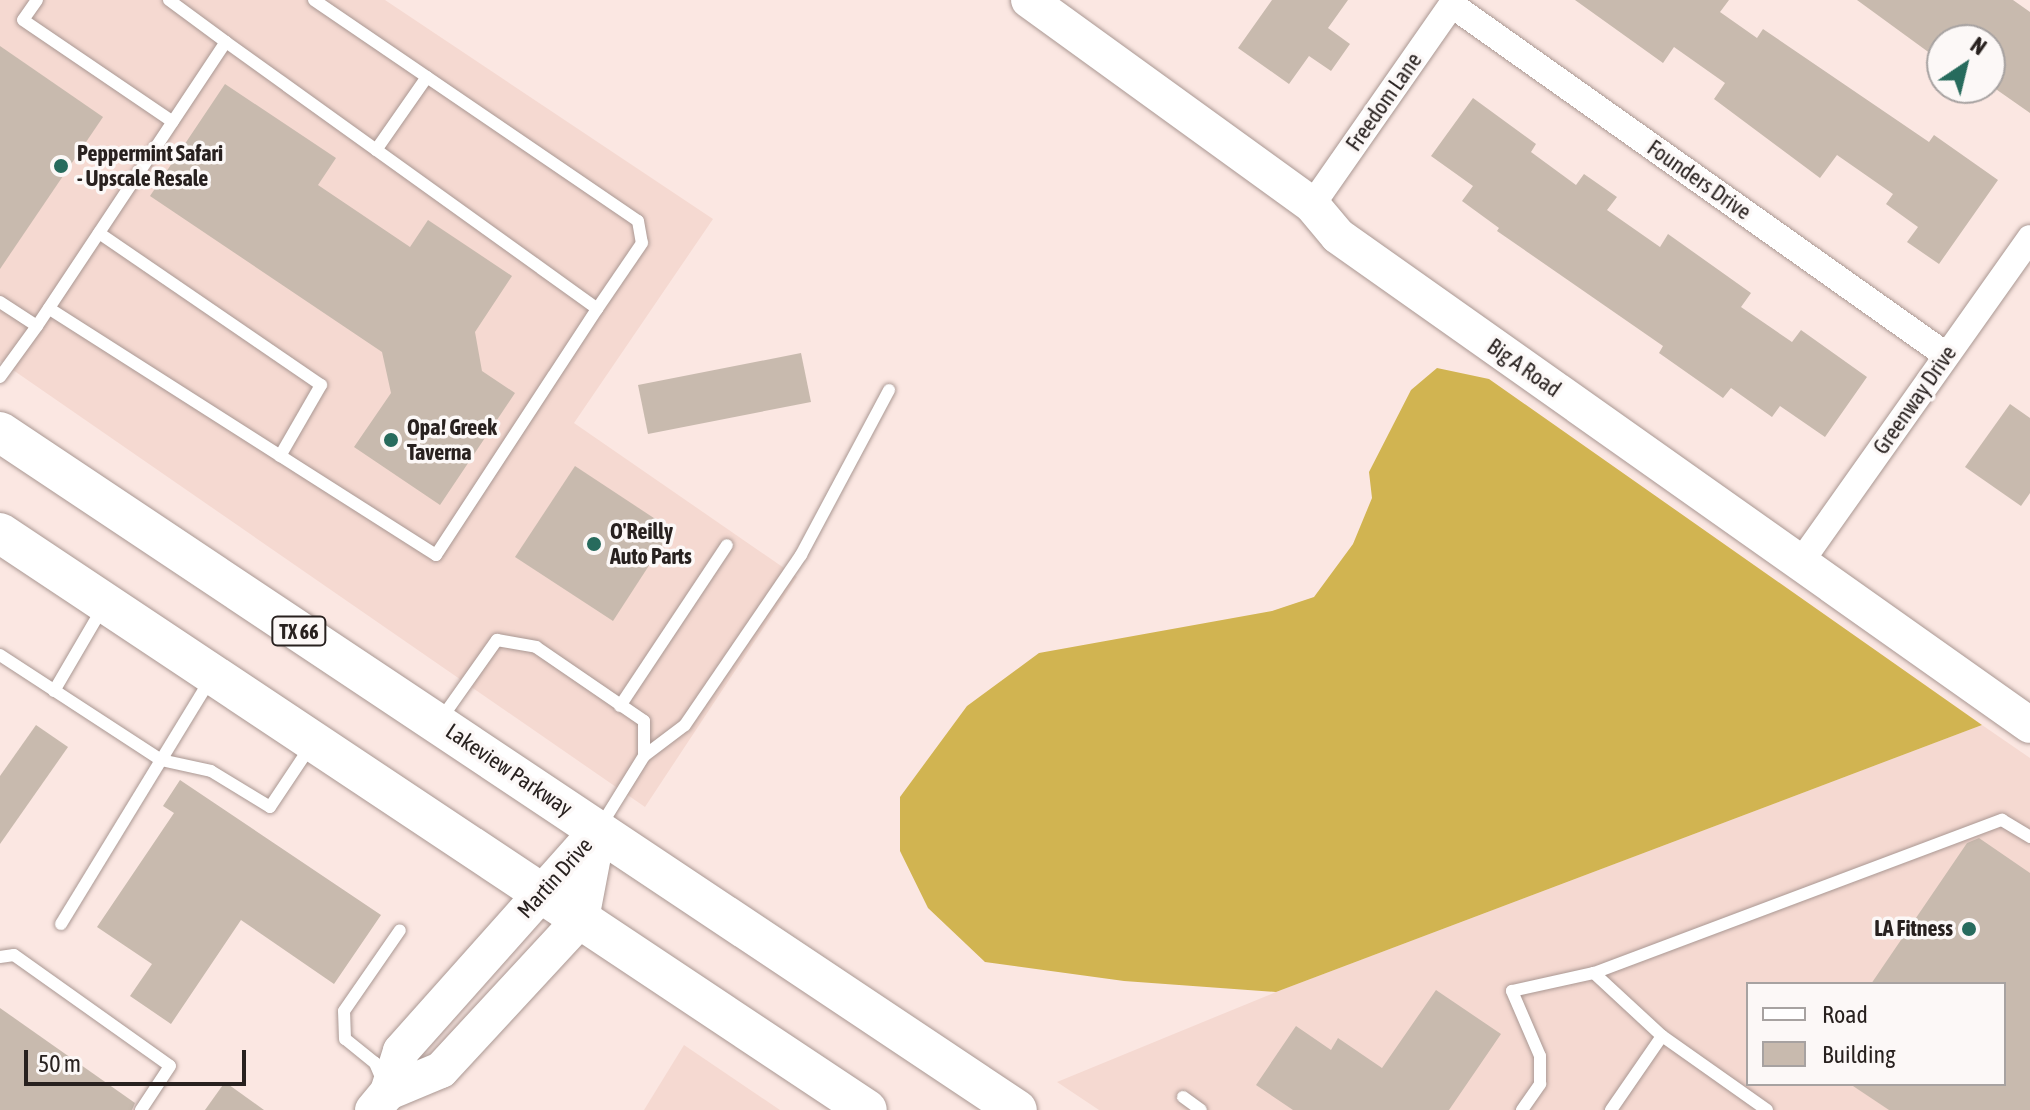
<!DOCTYPE html>
<style>
body{margin:0}
#map{position:relative;width:2030px;height:1110px;overflow:hidden;background:#fbe7e2;font-family:"Asap Condensed",sans-serif}
div>[style]{position:absolute}
[style*='--x']{left:calc(var(--x)*1px);top:calc(var(--y)*1px);width:calc(var(--w)*1px);rotate:calc(var(--a)*1deg)}
.built>*{inset:0;background:#f5d9d1}
.forest>*{inset:0;background:#d1b451}
.building>*{inset:0;background:#c8baae}
.roads{filter:drop-shadow(0 0 2px #aa9893) drop-shadow(0 0 2px #aa9893)}
.lane>*{height:12px;margin:-6px;padding:0 6px;transform-origin:6px;border-radius:6px;background:#fff}
.street>*{height:26px;margin:-13px;padding:0 13px;transform-origin:13px;border-radius:13px;background:#fff}
.secondary>*{height:36px;margin:-18px;padding:0 18px;transform-origin:18px;border-radius:18px;background:#fff}
.primary>*{height:40px;margin:-20px;padding:0 20px;transform-origin:20px;border-radius:20px;background:#fff}
.dots>*{width:22px;height:22px;translate:-50% -50%;box-sizing:border-box;border:4px solid #fcf8f7;border-radius:50%}
span{translate:-50% -50%;white-space:nowrap;text-align:center;line-height:1.15;-webkit-text-stroke:7px #fcf8f7;paint-order:stroke}
.shield-label span{padding:2px 6px;background:#fcf8f7;border:2px solid;border-radius:6px;-webkit-text-stroke-width:0}
.shield-label{font-size:20px;color:#28211f;font-weight:700}
.street-label{font-size:22px;color:#28211f}
.poi-label{font-size:22px;color:#28211f;font-weight:700}
.left{translate:0 -50%;text-align:left}
.right{translate:-100% -50%;text-align:right}
.legend{position:absolute;left:1746px;top:982px;width:260px;height:104px;box-sizing:border-box;background:#fcf8f7;border:2px solid #a7a2a1;margin:0;padding:10px 14px;list-style:none;font-size:24px;color:#28211f}
.legend li{display:flex;align-items:center;gap:16px;height:40px}
.legend b{width:40px;border:2px solid #a7a2a1}
.north{position:absolute;left:1926px;top:24px;width:80px;height:80px;box-sizing:border-box;background:#fcf8f7;border:2px solid #a7a2a1;border-radius:50%;rotate:35deg;font-size:22px;font-weight:700;line-height:32px;text-align:center;color:#28211f}
.north::after{content:'';display:block;margin:auto;width:28px;height:36px;background:#276b5d;clip-path:polygon(50% 0,100% 100%,50% 72%,0 100%)}
.scale{position:absolute;left:24px;top:1050px;width:222px;height:36px;box-sizing:border-box;border:4px solid #28211f;border-top:0;padding-left:10px;font-size:24px;line-height:28px;white-space:nowrap;color:#28211f;-webkit-text-stroke:6px #fcf8f7;paint-order:stroke}
</style>
<div id="map">
<div class="built">
<i style="clip-path:polygon(0 0,385px 0,713px 219px,574px 423px,797px 577px,645px 807px,0 361px)"></i>
<i style="clip-path:polygon(evenodd,1982px 725px,2030px 758px,2030px 1110px,1099px 1110px,1057px 1082px,1276px 992px,1982px 725px,1748px 984px,2004px 984px,2004px 1084px,1748px 1084px,1748px 984px)"></i>
<i style="clip-path:polygon(684px 1045px,780px 1110px,644px 1110px)"></i>
</div>
<div class="forest">
<i style="clip-path:polygon(1437px 368px,1489px 379px,1982px 725px,1276px 992px,1124px 981px,985px 962px,928px 908px,900px 851px,900px 797px,967px 706px,1039px 653px,1272px 611px,1314px 597px,1353px 544px,1372px 498px,1369px 472px,1411px 390px)"></i>
</div>
<div class="building">
<i style="clip-path:polygon(1272px 0,1348px 0,1328px 28px,1350px 44px,1331px 71px,1309px 56px,1289px 84px,1238px 48px)"></i>
<i style="clip-path:polygon(1575px 0,1729px 0,1720px 12px,1757px 38px,1763px 29px,1929px 142px,1934px 135px,1998px 180px,1939px 264px,1907px 242px,1918px 227px,1886px 204px,1893px 194px,1837px 155px,1820px 178px,1714px 99px,1725px 83px,1674px 47px,1663px 63px)"></i>
<i style="clip-path:polygon(1857px 0,2013px 0,2030px 12px,2030px 113px,1990px 85px,1990px 40px,1942px 40px,1942px 62px)"></i>
<i style="clip-path:polygon(0 46px,103px 117px,0 269px)"></i>
<i style="clip-path:polygon(225px 84px,336px 158px,318px 185px,410px 247px,428px 220px,512px 276px,475px 332px,482px 371px,515px 393px,440px 505px,354px 447px,391px 393px,382px 352px,150px 196px)"></i>
<i style="clip-path:polygon(1473px 98px,1536px 144px,1531px 152px,1576px 185px,1584px 174px,1617px 197px,1607px 210px,1660px 247px,1668px 234px,1751px 293px,1741px 307px,1792px 342px,1801px 330px,1867px 377px,1825px 437px,1780px 406px,1772px 417px,1731px 388px,1723px 398px,1659px 353px,1663px 346px,1497px 231px,1499px 228px,1462px 201px,1473px 186px,1431px 156px)"></i>
<i style="clip-path:polygon(801px 353px,811px 402px,648px 434px,638px 385px)"></i>
<i style="clip-path:polygon(2010px 404px,2030px 418px,2030px 493px,2021px 506px,1965px 467px)"></i>
<i style="clip-path:polygon(575px 466px,672px 530px,613px 621px,515px 557px)"></i>
<i style="clip-path:polygon(36px 725px,68px 747px,0 844px,0 776px)"></i>
<i style="clip-path:polygon(180px 780px,381px 915px,334px 984px,241px 920px,171px 1024px,130px 996px,152px 964px,97px 927px,174px 813px,163px 806px)"></i>
<i style="clip-path:polygon(1979px 838px,2030px 873px,2030px 1110px,1889px 1110px,1850px 1084px,2004px 1084px,2004px 984px,1871px 984px,1967px 843px)"></i>
<i style="clip-path:polygon(1436px 990px,1501px 1034px,1449px 1110px,1293px 1110px,1256px 1085px,1296px 1026px,1331px 1050px,1338px 1038px,1382px 1068px)"></i>
<i style="clip-path:polygon(0 1008px,135px 1103px,132px 1110px,0 1110px)"></i>
<i style="clip-path:polygon(225px 1082px,264px 1110px,205px 1110px)"></i>
</div>
<div class="roads">
<div class="lane">
<i style="--x:37;--y:0;--w:24;--a:125"></i>
<i style="--x:23;--y:20;--w:181;--a:34.2"></i>
<i style="--x:169;--y:0;--w:71;--a:36.4"></i>
<i style="--x:314;--y:0;--w:392;--a:34.3"></i>
<i style="--x:638;--y:221;--w:22;--a:80"></i>
<i style="--x:642;--y:243;--w:80;--a:124.3"></i>
<i style="--x:376;--y:150;--w:89;--a:-55.1"></i>
<i style="--x:99;--y:233;--w:269;--a:34.4"></i>
<i style="--x:321;--y:385;--w:82;--a:120"></i>
<i style="--x:0;--y:302;--w:44;--a:33"></i>
<i style="--x:37;--y:326;--w:63;--a:126"></i>
<i style="--x:37;--y:326;--w:341;--a:-56.4"></i>
<i style="--x:226;--y:42;--w:457;--a:35.7"></i>
<i style="--x:597;--y:309;--w:294;--a:123.2"></i>
<i style="--x:436;--y:555;--w:459;--a:-147.5"></i>
<i style="--x:0;--y:655;--w:192;--a:33.1"></i>
<i style="--x:161;--y:760;--w:51;--a:12.4"></i>
<i style="--x:211;--y:771;--w:69;--a:31.4"></i>
<i style="--x:270;--y:807;--w:72;--a:-56.3"></i>
<i style="--x:54;--y:691;--w:95;--a:-59.7"></i>
<i style="--x:620;--y:706;--w:193;--a:-56.4"></i>
<i style="--x:441;--y:719;--w:97;--a:-54.7"></i>
<i style="--x:497;--y:640;--w:40;--a:10"></i>
<i style="--x:536;--y:647;--w:131;--a:34.4"></i>
<i style="--x:644;--y:721;--w:35;--a:90"></i>
<i style="--x:644;--y:756;--w:84;--a:121.8"></i>
<i style="--x:644;--y:756;--w:51;--a:-37.1"></i>
<i style="--x:685;--y:725;--w:206;--a:-55.7"></i>
<i style="--x:801;--y:555;--w:187;--a:-61.9"></i>
<i style="--x:61;--y:924;--w:288;--a:-58.6"></i>
<i style="--x:0;--y:957;--w:14;--a:-8"></i>
<i style="--x:14;--y:955;--w:191;--a:35.4"></i>
<i style="--x:170;--y:1066;--w:53;--a:123.4"></i>
<i style="--x:383;--y:1082;--w:21;--a:-113"></i>
<i style="--x:375;--y:1063;--w:38;--a:-141"></i>
<i style="--x:345;--y:1039;--w:28;--a:-92"></i>
<i style="--x:344;--y:1011;--w:98;--a:-55.3"></i>
<i style="--x:1183;--y:1097;--w:22;--a:36"></i>
<i style="--x:1522;--y:1110;--w:32;--a:-55"></i>
<i style="--x:1540;--y:1084;--w:28;--a:-90"></i>
<i style="--x:1540;--y:1056;--w:71;--a:-113.3"></i>
<i style="--x:1512;--y:991;--w:84;--a:-12.4"></i>
<i style="--x:1611;--y:1110;--w:90;--a:-55.4"></i>
<i style="--x:1767;--y:1110;--w:128;--a:-144.8"></i>
<i style="--x:1662;--y:1036;--w:93;--a:-137.2"></i>
<i style="--x:1594;--y:973;--w:436;--a:-20.6"></i>
<i style="--x:2002;--y:820;--w:33;--a:31"></i>
</div>
<div class="street">
<i style="--x:1452;--y:5;--w:605;--a:35.32"></i>
<i style="--x:1312;--y:205;--w:250;--a:-55.1"></i>
<i style="--x:1800;--y:563;--w:398;--a:-54.7"></i>
</div>
<div class="secondary">
<i style="--x:1029;--y:0;--w:349;--a:35.9"></i>
<i style="--x:1312;--y:205;--w:40;--a:50"></i>
<i style="--x:1338;--y:236;--w:847;--a:35.25"></i>
<i style="--x:388;--y:1092;--w:57;--a:-22.5"></i>
<i style="--x:441;--y:1070;--w:206;--a:-47.2"></i>
<i style="--x:581;--y:919;--w:91;--a:-79.2"></i>
<i style="--x:373;--y:1110;--w:23;--a:-50"></i>
<i style="--x:388;--y:1092;--w:43;--a:-72.4"></i>
<i style="--x:401;--y:1051;--w:296;--a:-48.3"></i>
</div>
<div class="primary">
<i style="--x:0;--y:432;--w:1222;--a:33.69"></i>
<i style="--x:0;--y:533;--w:1041;--a:33.64"></i>
</div>
</div>
<div class="dots">
<i style="left:61px;top:166px;background:#276b5d"></i>
<i style="left:391px;top:440px;background:#276b5d"></i>
<i style="left:594px;top:544px;background:#276b5d"></i>
<i style="left:1969px;top:929px;background:#276b5d"></i>
</div>
<div class="shield-label">
<span style="left:299px;top:631px">TX 66</span>
</div>
<div class="street-label">
<span style="left:1384px;top:102px;rotate:-55deg">Freedom Lane</span>
<span style="left:1699px;top:180px;rotate:35deg">Founders Drive</span>
<span style="left:1524px;top:368px;rotate:35deg">Big A Road</span>
<span style="left:1915px;top:400px;rotate:-55deg">Greenway Drive</span>
<span style="left:509px;top:770px;rotate:34deg">Lakeview Parkway</span>
<span style="left:555px;top:878px;rotate:-48deg">Martin Drive</span>
</div>
<div class="poi-label">
<span class="left" style="left:77px;top:166px">Peppermint Safari<br>- Upscale Resale</span>
<span class="left" style="left:407px;top:440px">Opa! Greek<br>Taverna</span>
<span class="left" style="left:610px;top:544px">O'Reilly<br>Auto Parts</span>
<span class="right" style="left:1953px;top:929px">LA Fitness</span>
</div>
<ul class="legend">
<li><b style="height:10px;background:#fff"></b>Road</li>
<li><b style="height:22px;background:#c8baae"></b>Building</li>
</ul>
<div class="north">N</div>
<div class="scale">50 m</div>
</div>
